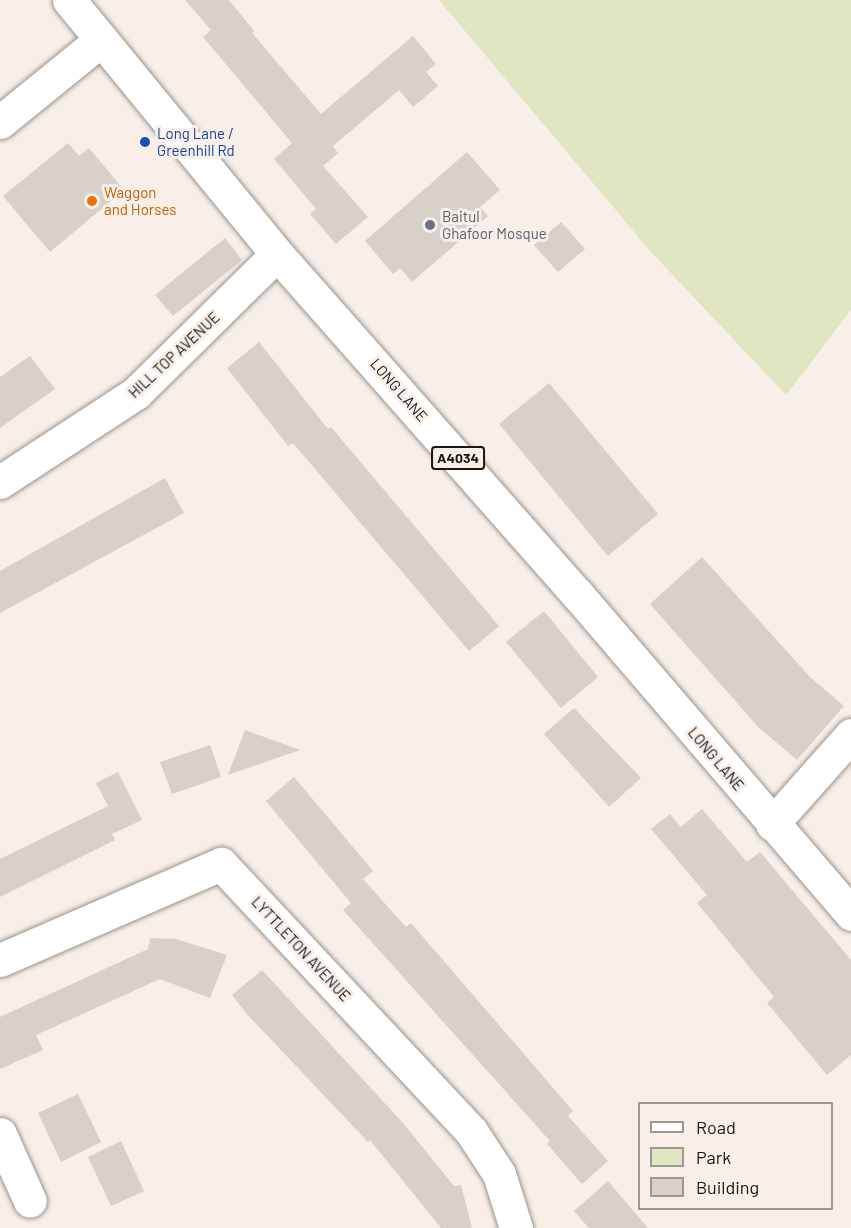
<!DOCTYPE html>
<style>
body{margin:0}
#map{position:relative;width:851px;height:1228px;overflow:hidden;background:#f7efe8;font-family:Barlow,sans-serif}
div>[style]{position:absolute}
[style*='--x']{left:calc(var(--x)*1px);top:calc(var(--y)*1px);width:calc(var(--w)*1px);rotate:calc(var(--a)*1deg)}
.green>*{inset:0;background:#e0e6c1}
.building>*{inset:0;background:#d7d1c9}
.roads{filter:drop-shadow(0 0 2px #9a938c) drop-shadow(0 0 2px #9a938c)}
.street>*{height:33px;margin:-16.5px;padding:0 16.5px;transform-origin:16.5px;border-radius:16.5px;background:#fff}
.primary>*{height:33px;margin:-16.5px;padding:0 16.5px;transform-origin:16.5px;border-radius:16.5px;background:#fff}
.dots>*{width:16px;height:16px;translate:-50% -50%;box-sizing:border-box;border:3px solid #f7efe8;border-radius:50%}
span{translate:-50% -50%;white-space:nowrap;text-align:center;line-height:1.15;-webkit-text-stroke:6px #f7efe8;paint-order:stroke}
.shield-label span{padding:2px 4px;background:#f7efe8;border:2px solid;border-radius:4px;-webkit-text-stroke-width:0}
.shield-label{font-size:14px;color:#191614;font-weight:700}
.transit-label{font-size:15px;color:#164399}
.left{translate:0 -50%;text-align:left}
.food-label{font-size:15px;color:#c56008}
.worship-label{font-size:15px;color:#5b616d}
.street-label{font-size:15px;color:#191614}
.legend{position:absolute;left:638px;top:1102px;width:195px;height:108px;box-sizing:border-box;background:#f7efe8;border:2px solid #9e9893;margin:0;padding:8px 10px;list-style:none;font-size:18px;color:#191614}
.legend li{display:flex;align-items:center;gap:12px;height:30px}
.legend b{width:30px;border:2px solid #9e9893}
</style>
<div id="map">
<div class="green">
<i style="clip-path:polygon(439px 0,851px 0,851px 310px,786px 395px,651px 252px)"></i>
</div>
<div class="building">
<i style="clip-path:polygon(185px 0,229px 0,254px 31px,252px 33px,321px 114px,413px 36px,436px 64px,426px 72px,438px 86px,413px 107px,399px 90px,333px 146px,338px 153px,323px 166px,368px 217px,336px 244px,310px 214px,316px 209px,274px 159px,292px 143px,203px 37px,211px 30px)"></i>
<i style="clip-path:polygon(68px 143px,79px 156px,89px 148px,124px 190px,50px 252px,3px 196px)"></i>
<i style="clip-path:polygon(467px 152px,500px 190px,480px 207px,488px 216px,412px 282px,400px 268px,393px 274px,365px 241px)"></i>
<i style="clip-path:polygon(561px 222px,585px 249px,558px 272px,534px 245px)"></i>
<i style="clip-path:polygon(225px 238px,242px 260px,173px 316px,155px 295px)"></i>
<i style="clip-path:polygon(259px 342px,328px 429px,331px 427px,499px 626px,469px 651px,293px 443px,288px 446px,227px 368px)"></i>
<i style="clip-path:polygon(30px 356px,55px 389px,0 428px,0 377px)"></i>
<i style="clip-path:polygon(549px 383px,658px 514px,608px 556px,499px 424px)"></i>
<i style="clip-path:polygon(165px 478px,184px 513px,0 613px,0 571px)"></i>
<i style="clip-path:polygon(702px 557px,810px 677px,844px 706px,797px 760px,759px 728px,650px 604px)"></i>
<i style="clip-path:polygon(544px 611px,598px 677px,561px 708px,506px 642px)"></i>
<i style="clip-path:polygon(574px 708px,641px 778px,609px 807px,544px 734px)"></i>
<i style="clip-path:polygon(245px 730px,300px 750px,228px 775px)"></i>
<i style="clip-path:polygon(210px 745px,221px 777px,172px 794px,160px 762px)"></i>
<i style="clip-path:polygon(118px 772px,142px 820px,112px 834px,115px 840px,0 897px,0 859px,108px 806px,96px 783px)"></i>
<i style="clip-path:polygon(294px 777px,373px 871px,363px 879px,406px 927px,411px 923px,573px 1111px,568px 1116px,608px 1161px,582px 1184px,547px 1144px,550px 1141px,343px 910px,351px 903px,266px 801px)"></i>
<i style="clip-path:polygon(702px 809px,747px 862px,760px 852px,851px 960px,851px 1055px,827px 1075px,767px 1003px,774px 997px,697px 903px,707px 895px,651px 829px,670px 814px,681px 827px)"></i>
<i style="clip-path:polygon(150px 938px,176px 939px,227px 955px,210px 998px,160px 979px,36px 1035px,43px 1050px,0 1069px,0 1017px,148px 949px)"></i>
<i style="clip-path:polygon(262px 970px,403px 1123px,454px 1186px,461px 1185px,472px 1228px,441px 1228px,370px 1140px,368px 1142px,247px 1014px,232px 995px)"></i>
<i style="clip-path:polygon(78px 1094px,101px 1142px,61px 1162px,38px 1113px)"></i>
<i style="clip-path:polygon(121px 1141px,144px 1191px,111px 1206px,88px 1157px)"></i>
<i style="clip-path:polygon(608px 1181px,648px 1228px,589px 1228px,574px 1211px)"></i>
</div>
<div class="roads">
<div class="street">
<i style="--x:0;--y:122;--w:130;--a:-39.1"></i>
<i style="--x:0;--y:482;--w:163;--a:-33.2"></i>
<i style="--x:136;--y:393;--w:198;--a:-44.6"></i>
<i style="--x:772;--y:824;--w:119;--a:-48.4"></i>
<i style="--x:0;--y:960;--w:241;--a:-23.5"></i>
<i style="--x:221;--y:864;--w:366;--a:46.9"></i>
<i style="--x:471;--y:1131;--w:51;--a:56.9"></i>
<i style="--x:499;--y:1174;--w:57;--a:72.5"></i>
<i style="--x:0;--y:1134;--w:73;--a:65.9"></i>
</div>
<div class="primary">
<i style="--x:69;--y:0;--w:328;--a:50.7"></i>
<i style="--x:277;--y:254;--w:455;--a:48.6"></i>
<i style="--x:578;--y:595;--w:420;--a:49.4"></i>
</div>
</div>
<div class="dots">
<i style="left:145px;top:142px;background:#1a4fb4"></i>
<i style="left:92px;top:201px;background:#e8710a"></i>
<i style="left:430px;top:225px;background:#6b7280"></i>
</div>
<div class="shield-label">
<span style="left:458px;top:458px">A4034</span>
</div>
<div class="transit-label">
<span class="left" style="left:157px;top:142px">Long Lane /<br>Greenhill Rd</span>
</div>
<div class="food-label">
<span class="left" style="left:104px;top:201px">Waggon<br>and Horses</span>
</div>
<div class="worship-label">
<span class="left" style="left:442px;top:225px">Baitul<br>Ghafoor Mosque</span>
</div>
<div class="street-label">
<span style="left:174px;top:355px;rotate:-43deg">HILL TOP AVENUE</span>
<span style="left:399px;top:390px;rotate:49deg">LONG LANE</span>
<span style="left:716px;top:759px;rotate:50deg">LONG LANE</span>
<span style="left:301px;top:949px;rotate:47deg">LYTTLETON AVENUE</span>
</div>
<ul class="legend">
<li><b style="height:8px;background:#fff"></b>Road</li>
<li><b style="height:16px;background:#e0e6c1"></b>Park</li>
<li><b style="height:16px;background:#d7d1c9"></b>Building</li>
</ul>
</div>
